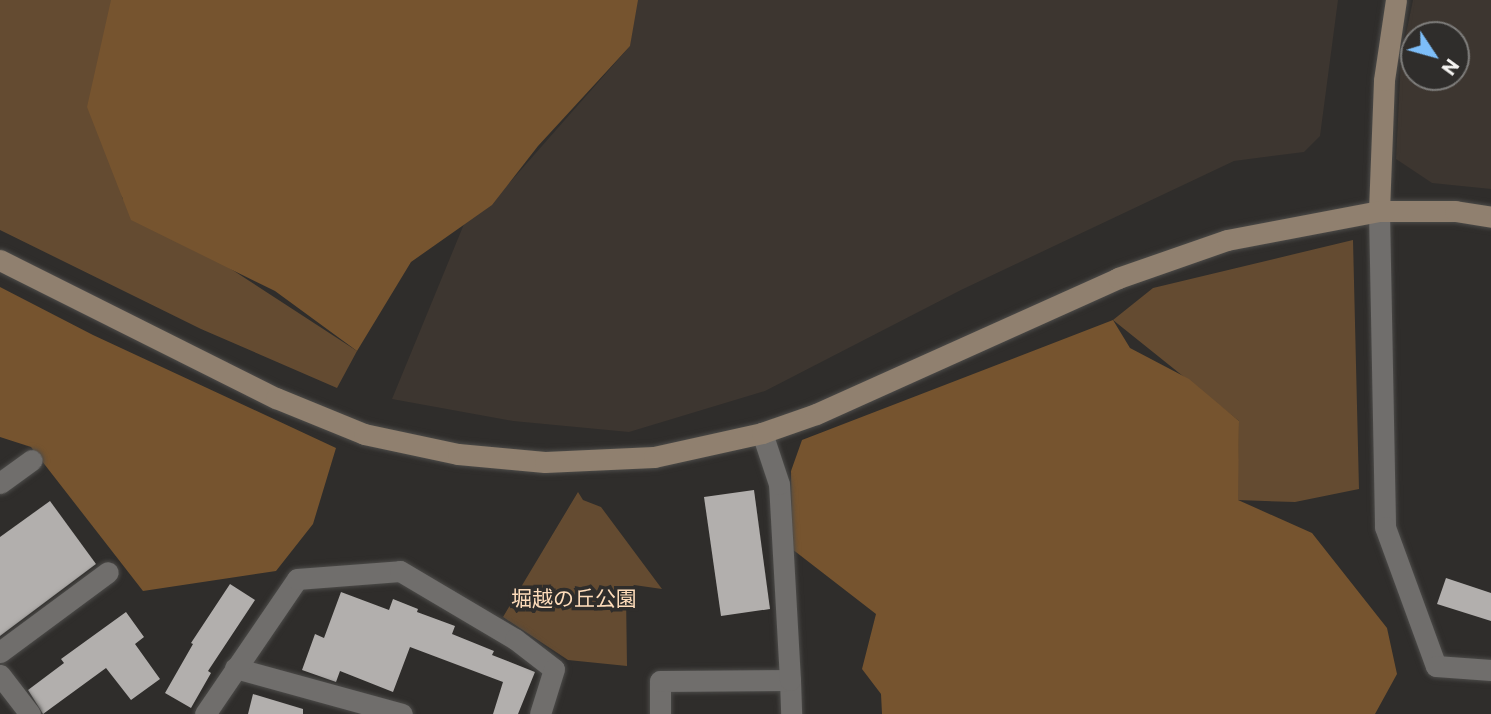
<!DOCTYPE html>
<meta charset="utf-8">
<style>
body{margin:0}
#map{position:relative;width:1491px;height:714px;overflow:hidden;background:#2f2d2b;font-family:Commissioner,"Noto Sans JP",sans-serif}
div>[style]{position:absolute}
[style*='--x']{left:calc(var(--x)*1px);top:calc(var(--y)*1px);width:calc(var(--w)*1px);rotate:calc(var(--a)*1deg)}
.built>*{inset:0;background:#3d3630}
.green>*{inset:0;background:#644b31}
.forest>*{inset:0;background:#76542f}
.building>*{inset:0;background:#b2afad}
.roads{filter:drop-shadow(0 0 2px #4c4b49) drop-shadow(0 0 2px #4c4b49)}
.street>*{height:21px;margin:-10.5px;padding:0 10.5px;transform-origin:10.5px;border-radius:10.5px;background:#706e6c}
.secondary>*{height:21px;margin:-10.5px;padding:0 10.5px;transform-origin:10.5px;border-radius:10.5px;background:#90806f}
span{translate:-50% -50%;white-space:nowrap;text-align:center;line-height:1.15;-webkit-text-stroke:7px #2f2d2b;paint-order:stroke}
.park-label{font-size:21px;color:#fedcba}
.north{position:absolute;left:1400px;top:21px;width:70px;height:70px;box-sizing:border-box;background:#2f2d2b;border:2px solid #7e7d7b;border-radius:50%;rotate:126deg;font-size:19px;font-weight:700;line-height:28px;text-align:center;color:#f5f4f2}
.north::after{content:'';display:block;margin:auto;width:24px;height:32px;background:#7dbef9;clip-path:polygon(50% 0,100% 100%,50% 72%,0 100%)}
</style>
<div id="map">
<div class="built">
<i style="clip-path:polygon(634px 0,1338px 0,1320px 136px,1304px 152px,1234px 161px,961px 290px,765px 391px,629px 432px,513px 421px,392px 399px,464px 224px,512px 180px,630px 46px)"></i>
<i style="clip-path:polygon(evenodd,1413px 0,1491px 0,1491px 189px,1432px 183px,1396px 159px,1401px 58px,1413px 0,1456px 35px,1456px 77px,1414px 77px,1414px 35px,1456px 35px)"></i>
</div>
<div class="green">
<i style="clip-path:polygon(0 0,113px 0,122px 198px,357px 351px,337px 388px,201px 329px,0 230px)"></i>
<i style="clip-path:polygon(1353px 240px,1359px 489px,1295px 502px,1237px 500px,1239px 421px,1113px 320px,1153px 288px)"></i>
<i style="clip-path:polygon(578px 492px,583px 500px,601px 507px,662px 589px,634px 585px,626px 594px,627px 666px,568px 660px,503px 617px)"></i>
</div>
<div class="forest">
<i style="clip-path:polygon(111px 0,638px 0,630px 46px,538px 146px,492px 205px,411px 262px,357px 351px,275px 291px,131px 220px,87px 107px)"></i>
<i style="clip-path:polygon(0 287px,93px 335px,336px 448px,313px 524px,276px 571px,143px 591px,31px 447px,0 437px)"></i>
<i style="clip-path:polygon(1113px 320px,1130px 348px,1189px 379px,1239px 421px,1238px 500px,1312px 533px,1387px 628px,1397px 674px,1375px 714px,882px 714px,881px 694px,862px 669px,876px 614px,792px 549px,791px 471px,802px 440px)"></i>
</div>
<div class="building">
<i style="clip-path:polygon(754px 490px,770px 609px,721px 616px,704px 497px)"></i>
<i style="clip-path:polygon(50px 501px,96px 564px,0 636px,0 537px)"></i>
<i style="clip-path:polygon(1446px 578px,1491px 593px,1491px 621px,1437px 604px)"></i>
<i style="clip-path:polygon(230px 584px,255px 600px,208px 671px,211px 673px,191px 708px,165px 693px,193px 644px,191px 643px)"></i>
<i style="clip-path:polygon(341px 592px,389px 610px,393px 599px,418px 609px,417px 612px,455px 626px,452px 634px,494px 651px,492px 655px,535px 672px,518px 714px,493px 714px,503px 682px,410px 647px,393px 692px,340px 671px,336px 682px,302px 670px,315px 634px,324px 638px)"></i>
<i style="clip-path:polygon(126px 612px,144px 637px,135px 644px,160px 679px,131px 700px,106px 668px,43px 714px,28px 690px,64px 663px,61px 659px)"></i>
<i style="clip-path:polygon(253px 694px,303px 709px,303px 714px,248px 714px)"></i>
</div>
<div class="roads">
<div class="street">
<i style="--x:1379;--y:211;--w:316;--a:88.9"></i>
<i style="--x:1385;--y:527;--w:148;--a:69.9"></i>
<i style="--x:1436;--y:666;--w:55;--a:4.2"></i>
<i style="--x:0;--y:483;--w:39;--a:-36"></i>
<i style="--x:0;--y:652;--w:134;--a:-36.5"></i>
<i style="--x:235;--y:668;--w:173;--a:15.4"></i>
<i style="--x:0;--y:675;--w:49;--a:52.4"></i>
<i style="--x:790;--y:680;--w:34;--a:88"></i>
<i style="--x:205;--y:714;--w:163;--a:-55.7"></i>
<i style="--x:297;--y:579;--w:103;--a:-4.4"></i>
<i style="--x:400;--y:571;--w:134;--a:30.6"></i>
<i style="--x:515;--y:639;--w:49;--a:37.6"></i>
<i style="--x:554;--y:669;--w:47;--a:107.3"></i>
<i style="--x:660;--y:714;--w:33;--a:-90"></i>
<i style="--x:660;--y:681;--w:130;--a:-0.4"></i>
<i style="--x:790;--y:680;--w:196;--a:-93.2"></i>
<i style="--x:779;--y:484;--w:54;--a:-108.4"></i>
</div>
<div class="secondary">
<i style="--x:1379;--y:211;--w:131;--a:-87.8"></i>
<i style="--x:1384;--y:80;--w:81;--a:-81.5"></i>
<i style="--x:0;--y:260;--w:309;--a:26.6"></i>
<i style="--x:276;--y:398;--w:95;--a:22.2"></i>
<i style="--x:364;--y:434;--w:96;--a:12"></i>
<i style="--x:458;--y:454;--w:87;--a:5.3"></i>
<i style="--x:545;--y:462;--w:109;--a:-2.6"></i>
<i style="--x:654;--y:457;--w:111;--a:-12.5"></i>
<i style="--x:762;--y:433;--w:57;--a:-19.4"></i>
<i style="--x:816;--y:414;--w:331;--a:-24.2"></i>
<i style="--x:1118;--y:278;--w:115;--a:-19.2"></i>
<i style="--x:1227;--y:240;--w:155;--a:-10.8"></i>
<i style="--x:1379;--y:211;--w:76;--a:0"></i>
<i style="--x:1455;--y:211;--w:36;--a:9"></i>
</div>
</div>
<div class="park-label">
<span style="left:574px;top:598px">堀越の丘公園</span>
</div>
<div class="north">N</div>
</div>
